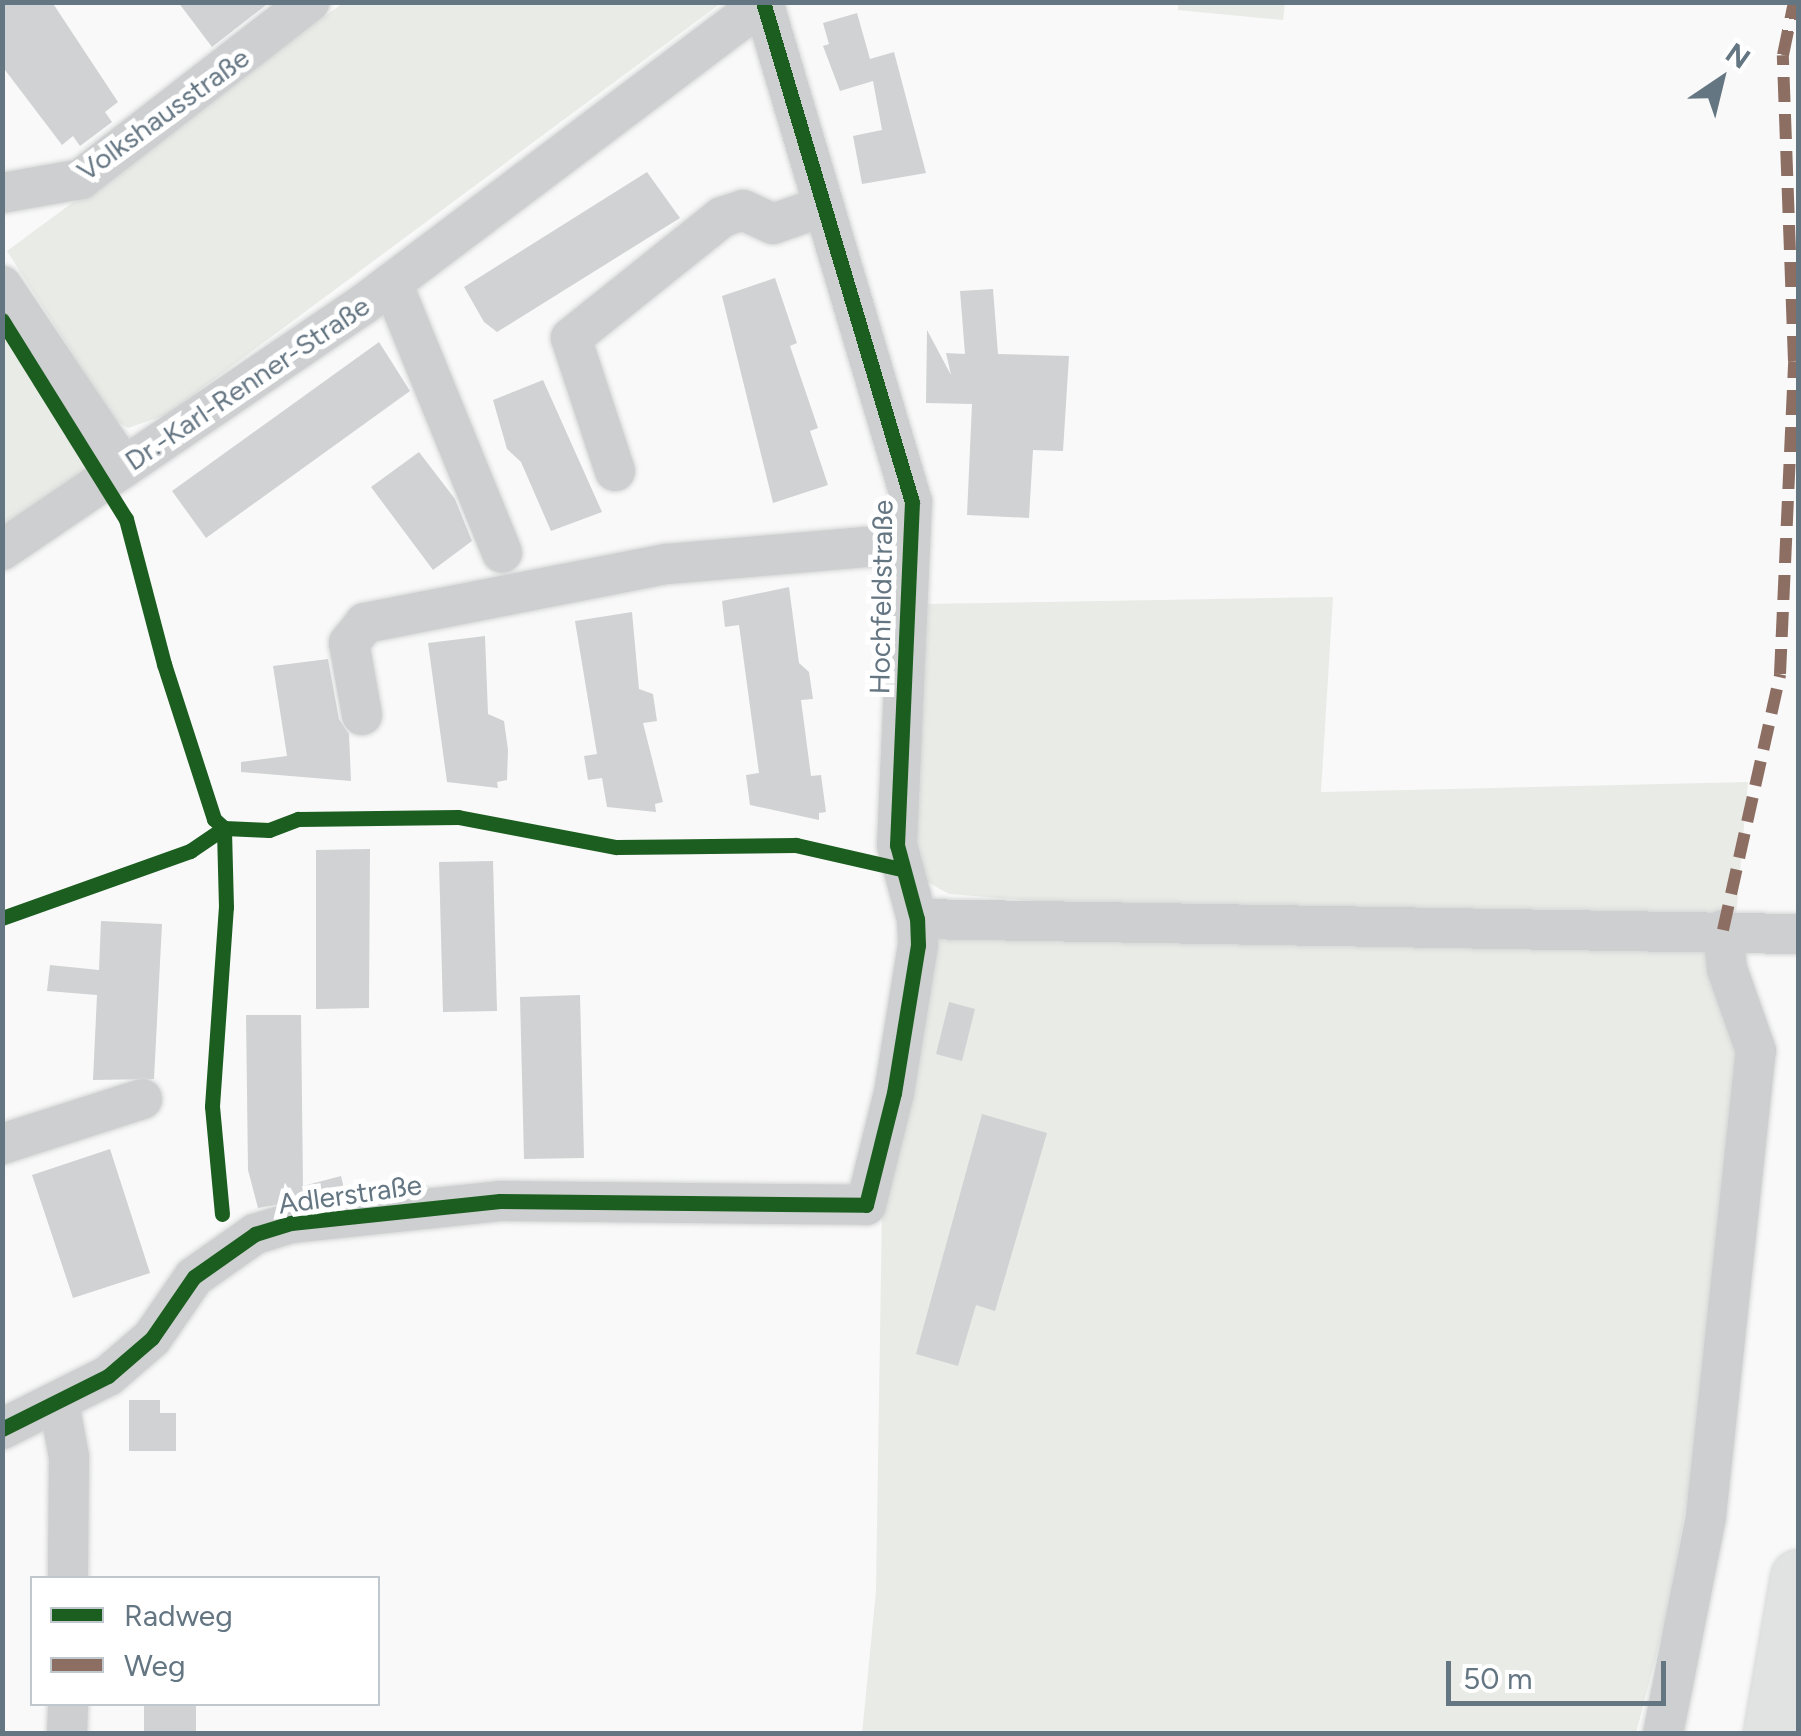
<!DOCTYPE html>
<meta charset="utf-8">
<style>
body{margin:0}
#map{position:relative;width:1801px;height:1736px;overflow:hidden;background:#f9f9f9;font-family:Figtree,sans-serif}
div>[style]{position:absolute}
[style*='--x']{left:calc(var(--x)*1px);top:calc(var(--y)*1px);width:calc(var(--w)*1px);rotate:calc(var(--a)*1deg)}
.green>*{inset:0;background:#e8ebe6}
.building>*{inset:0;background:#d0d2d3}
.roads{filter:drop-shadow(0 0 2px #d5d6d6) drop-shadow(0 0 2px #d5d6d6)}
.minor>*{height:40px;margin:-20px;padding:0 20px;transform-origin:20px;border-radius:20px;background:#cecfd0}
.highway>*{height:55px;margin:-27.5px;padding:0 27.5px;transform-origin:27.5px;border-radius:27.5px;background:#e1e2e2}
.quiet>*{height:12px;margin-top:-6px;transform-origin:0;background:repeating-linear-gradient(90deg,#8d6e63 0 25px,transparent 0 37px)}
.cycleway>*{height:15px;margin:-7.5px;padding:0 7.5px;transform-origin:7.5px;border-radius:7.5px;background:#1b5e20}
span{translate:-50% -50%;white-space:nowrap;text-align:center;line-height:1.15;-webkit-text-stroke:10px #fff;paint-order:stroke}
.street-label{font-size:28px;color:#657683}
.frame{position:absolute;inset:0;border:5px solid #657683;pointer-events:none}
.legend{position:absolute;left:30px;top:1576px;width:350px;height:130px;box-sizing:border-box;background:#fff;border:2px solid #c1c8cd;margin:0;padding:12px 18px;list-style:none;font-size:30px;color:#657683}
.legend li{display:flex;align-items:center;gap:20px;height:50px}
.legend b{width:50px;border:2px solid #c1c8cd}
.north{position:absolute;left:1671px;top:30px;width:100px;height:100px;-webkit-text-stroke:8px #fff;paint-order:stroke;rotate:35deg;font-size:28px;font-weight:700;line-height:40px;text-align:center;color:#657683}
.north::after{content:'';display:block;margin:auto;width:35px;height:45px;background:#657683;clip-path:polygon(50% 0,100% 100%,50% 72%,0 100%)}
.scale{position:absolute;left:1446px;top:1661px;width:220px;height:45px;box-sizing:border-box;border:5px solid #657683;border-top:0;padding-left:12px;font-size:30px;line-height:35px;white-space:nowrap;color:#657683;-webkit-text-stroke:8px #fff;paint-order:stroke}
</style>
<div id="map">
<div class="green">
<i style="clip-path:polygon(343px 3px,721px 3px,166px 415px,128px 428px,116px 421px,7px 251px)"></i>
<i style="clip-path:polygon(1178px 3px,1285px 3px,1283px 20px,1178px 10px)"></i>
<i style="clip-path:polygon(2px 333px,88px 471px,3px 525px,2px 525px)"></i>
<i style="clip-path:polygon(1333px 597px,1321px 792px,1748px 782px,1736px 916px,1259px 919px,949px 894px,922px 879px,912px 852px,923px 604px)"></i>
<i style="clip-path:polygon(931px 919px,1692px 937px,1723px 971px,1738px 1034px,1709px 1378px,1666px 1618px,1636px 1733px,862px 1734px,876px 1591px,882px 1209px)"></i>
</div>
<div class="building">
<i style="clip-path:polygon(2px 2px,52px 2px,118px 102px,105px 112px,112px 122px,80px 146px,73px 136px,62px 145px,2px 66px)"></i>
<i style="clip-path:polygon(178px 2px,270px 2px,212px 47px)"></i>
<i style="clip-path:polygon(857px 13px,870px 59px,894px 52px,926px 173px,862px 184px,853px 136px,882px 130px,873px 81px,840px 91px,823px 46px,829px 44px,823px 23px)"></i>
<i style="clip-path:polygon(647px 172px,680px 218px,497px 332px,484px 322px,464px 287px)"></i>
<i style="clip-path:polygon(775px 278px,797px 343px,790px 346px,818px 428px,810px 431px,828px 485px,773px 503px,722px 296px)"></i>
<i style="clip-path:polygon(993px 289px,998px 354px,1069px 356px,1063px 451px,1033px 450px,1029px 518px,967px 515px,972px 404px,926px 403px,927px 330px,951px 375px,946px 353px,965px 354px,960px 291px)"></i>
<i style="clip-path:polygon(379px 342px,410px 391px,206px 538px,172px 491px)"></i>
<i style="clip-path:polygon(543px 380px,602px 512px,551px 531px,521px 462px,507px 449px,493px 400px)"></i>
<i style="clip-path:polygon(419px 452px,455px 499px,472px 541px,433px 570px,371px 487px)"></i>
<i style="clip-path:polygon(789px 587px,799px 663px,809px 672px,813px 699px,801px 700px,811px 776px,821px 775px,826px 812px,819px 813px,819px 820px,750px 805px,746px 775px,759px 773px,739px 625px,725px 627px,722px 601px)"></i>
<i style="clip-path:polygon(632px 612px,639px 689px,653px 694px,657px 721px,643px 723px,663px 802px,655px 804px,656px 812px,607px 807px,602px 778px,588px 780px,584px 756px,597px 754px,575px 621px)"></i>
<i style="clip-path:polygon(485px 636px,488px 714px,504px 721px,508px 750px,507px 780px,497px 782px,498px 788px,447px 782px,428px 643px)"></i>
<i style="clip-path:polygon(328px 659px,339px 719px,349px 734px,351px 781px,241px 772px,241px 762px,287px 756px,273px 666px)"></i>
<i style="clip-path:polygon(370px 849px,369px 1008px,316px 1009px,316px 850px)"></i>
<i style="clip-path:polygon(493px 861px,497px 1011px,443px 1012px,439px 862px)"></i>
<i style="clip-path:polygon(101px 921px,162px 924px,154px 1079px,93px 1080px,97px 995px,47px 991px,50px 965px,99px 970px)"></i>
<i style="clip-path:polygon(580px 995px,584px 1158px,524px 1159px,520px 997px)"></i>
<i style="clip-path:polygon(949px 1002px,975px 1009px,962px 1061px,936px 1054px)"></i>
<i style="clip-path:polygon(246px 1015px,301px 1015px,303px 1186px,341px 1176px,345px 1193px,258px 1208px,248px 1170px)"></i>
<i style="clip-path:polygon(982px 1114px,1047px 1133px,995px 1311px,976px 1305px,958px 1366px,916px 1354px)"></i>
<i style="clip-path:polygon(110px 1149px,150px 1273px,73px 1298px,32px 1175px)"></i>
<i style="clip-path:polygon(129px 1400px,160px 1400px,160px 1413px,176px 1413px,176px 1451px,129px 1451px)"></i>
<i style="clip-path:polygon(144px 1704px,196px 1704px,196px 1734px,144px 1734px)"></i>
</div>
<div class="roads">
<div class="minor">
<i style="--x:2;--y:193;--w:80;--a:-10"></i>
<i style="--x:81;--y:179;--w:289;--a:-37.8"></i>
<i style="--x:392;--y:283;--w:291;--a:67.8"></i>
<i style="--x:2;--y:286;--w:217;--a:56.1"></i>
<i style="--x:615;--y:471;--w:140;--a:-108.3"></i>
<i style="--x:571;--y:338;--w:193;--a:-38.7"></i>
<i style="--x:722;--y:217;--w:22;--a:-18"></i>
<i style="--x:743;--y:210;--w:33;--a:25"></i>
<i style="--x:773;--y:224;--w:54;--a:-19.4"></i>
<i style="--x:2;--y:550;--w:438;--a:-34.2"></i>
<i style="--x:364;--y:304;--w:501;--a:-37.05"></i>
<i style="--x:362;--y:715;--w:73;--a:-100.2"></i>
<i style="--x:349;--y:643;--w:26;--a:-51"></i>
<i style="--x:365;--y:623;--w:308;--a:-11.1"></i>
<i style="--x:667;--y:564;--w:244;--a:-4.9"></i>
<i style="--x:917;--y:919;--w:881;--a:0.98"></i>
<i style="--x:2;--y:1144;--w:147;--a:-17.8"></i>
<i style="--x:59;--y:1403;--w:55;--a:79.5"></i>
<i style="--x:69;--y:1457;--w:121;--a:90.5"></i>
<i style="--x:2;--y:1429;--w:119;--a:-26.6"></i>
<i style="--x:108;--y:1376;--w:58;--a:-40.8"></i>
<i style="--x:152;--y:1338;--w:74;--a:-55.5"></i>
<i style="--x:194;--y:1277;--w:75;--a:-35.2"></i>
<i style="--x:255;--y:1234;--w:38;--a:-17"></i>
<i style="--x:291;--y:1223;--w:210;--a:-6"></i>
<i style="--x:500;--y:1201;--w:366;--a:0.6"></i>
<i style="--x:866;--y:1205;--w:115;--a:-76"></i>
<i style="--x:894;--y:1093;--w:150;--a:-80.8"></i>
<i style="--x:918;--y:945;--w:26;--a:-92"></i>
<i style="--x:917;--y:919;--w:77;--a:-105.1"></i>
<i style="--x:897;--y:845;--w:343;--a:-87.5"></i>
<i style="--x:912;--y:502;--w:522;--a:-106.59"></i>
<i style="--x:67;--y:1734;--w:30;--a:-88"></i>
<i style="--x:1663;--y:1734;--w:222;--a:-78.8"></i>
<i style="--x:1706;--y:1516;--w:468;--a:-83.9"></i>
<i style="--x:1756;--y:1051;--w:87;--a:-109.5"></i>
<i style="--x:1727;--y:969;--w:39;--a:-96"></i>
</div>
<div class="highway">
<i style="--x:1771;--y:1734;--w:159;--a:-80.2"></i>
</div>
</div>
<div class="quiet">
<i style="--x:1723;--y:930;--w:262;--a:-77.4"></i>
<i style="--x:1780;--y:674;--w:313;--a:-87.4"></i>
<i style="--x:1794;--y:361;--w:306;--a:-92.1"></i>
<i style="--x:1783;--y:55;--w:54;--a:-78.3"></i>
</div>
<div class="cycleway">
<i style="--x:2;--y:320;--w:234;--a:58.1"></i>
<i style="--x:126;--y:519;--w:150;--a:75.3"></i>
<i style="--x:164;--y:664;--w:163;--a:72.1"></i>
<i style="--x:214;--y:819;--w:13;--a:42"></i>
<i style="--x:224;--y:828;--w:45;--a:2.5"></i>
<i style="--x:269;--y:830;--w:31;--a:-21"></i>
<i style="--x:298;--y:819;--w:160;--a:-0.7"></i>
<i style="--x:458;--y:817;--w:161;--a:10.8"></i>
<i style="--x:616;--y:847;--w:180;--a:-0.6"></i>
<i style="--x:796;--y:845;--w:108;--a:12.9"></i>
<i style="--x:2;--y:918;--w:200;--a:-19.6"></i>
<i style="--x:190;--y:851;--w:41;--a:-34.1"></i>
<i style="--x:222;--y:1214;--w:108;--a:-95.3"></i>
<i style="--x:212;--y:1106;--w:199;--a:-86"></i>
<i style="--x:226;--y:907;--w:79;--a:-91.5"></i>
<i style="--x:2;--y:1429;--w:119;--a:-26.6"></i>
<i style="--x:108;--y:1376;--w:58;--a:-40.8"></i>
<i style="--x:152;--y:1338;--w:74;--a:-55.5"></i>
<i style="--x:194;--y:1277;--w:75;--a:-35.2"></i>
<i style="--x:255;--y:1234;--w:38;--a:-17"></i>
<i style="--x:291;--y:1223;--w:210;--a:-6"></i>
<i style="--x:500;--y:1201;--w:366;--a:0.6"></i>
<i style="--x:866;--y:1205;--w:115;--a:-76"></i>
<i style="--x:894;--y:1093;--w:150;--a:-80.8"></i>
<i style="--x:918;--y:945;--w:26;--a:-92"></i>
<i style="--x:917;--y:919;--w:77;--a:-105.1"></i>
<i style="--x:897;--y:845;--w:343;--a:-87.5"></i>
<i style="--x:912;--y:502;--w:522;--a:-106.59"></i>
</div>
<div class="street-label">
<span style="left:163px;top:114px;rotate:-36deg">Volkshausstraße</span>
<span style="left:247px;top:383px;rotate:-34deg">Dr.-Karl-Renner-Straße</span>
<span style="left:881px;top:597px;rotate:-89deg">Hochfeldstraße</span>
<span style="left:350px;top:1194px;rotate:-8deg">Adlerstraße</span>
</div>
<div class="frame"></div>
<ul class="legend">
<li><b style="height:12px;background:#1b5e20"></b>Radweg</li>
<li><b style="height:12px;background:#8d6e63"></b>Weg</li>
</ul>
<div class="north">N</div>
<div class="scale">50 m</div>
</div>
